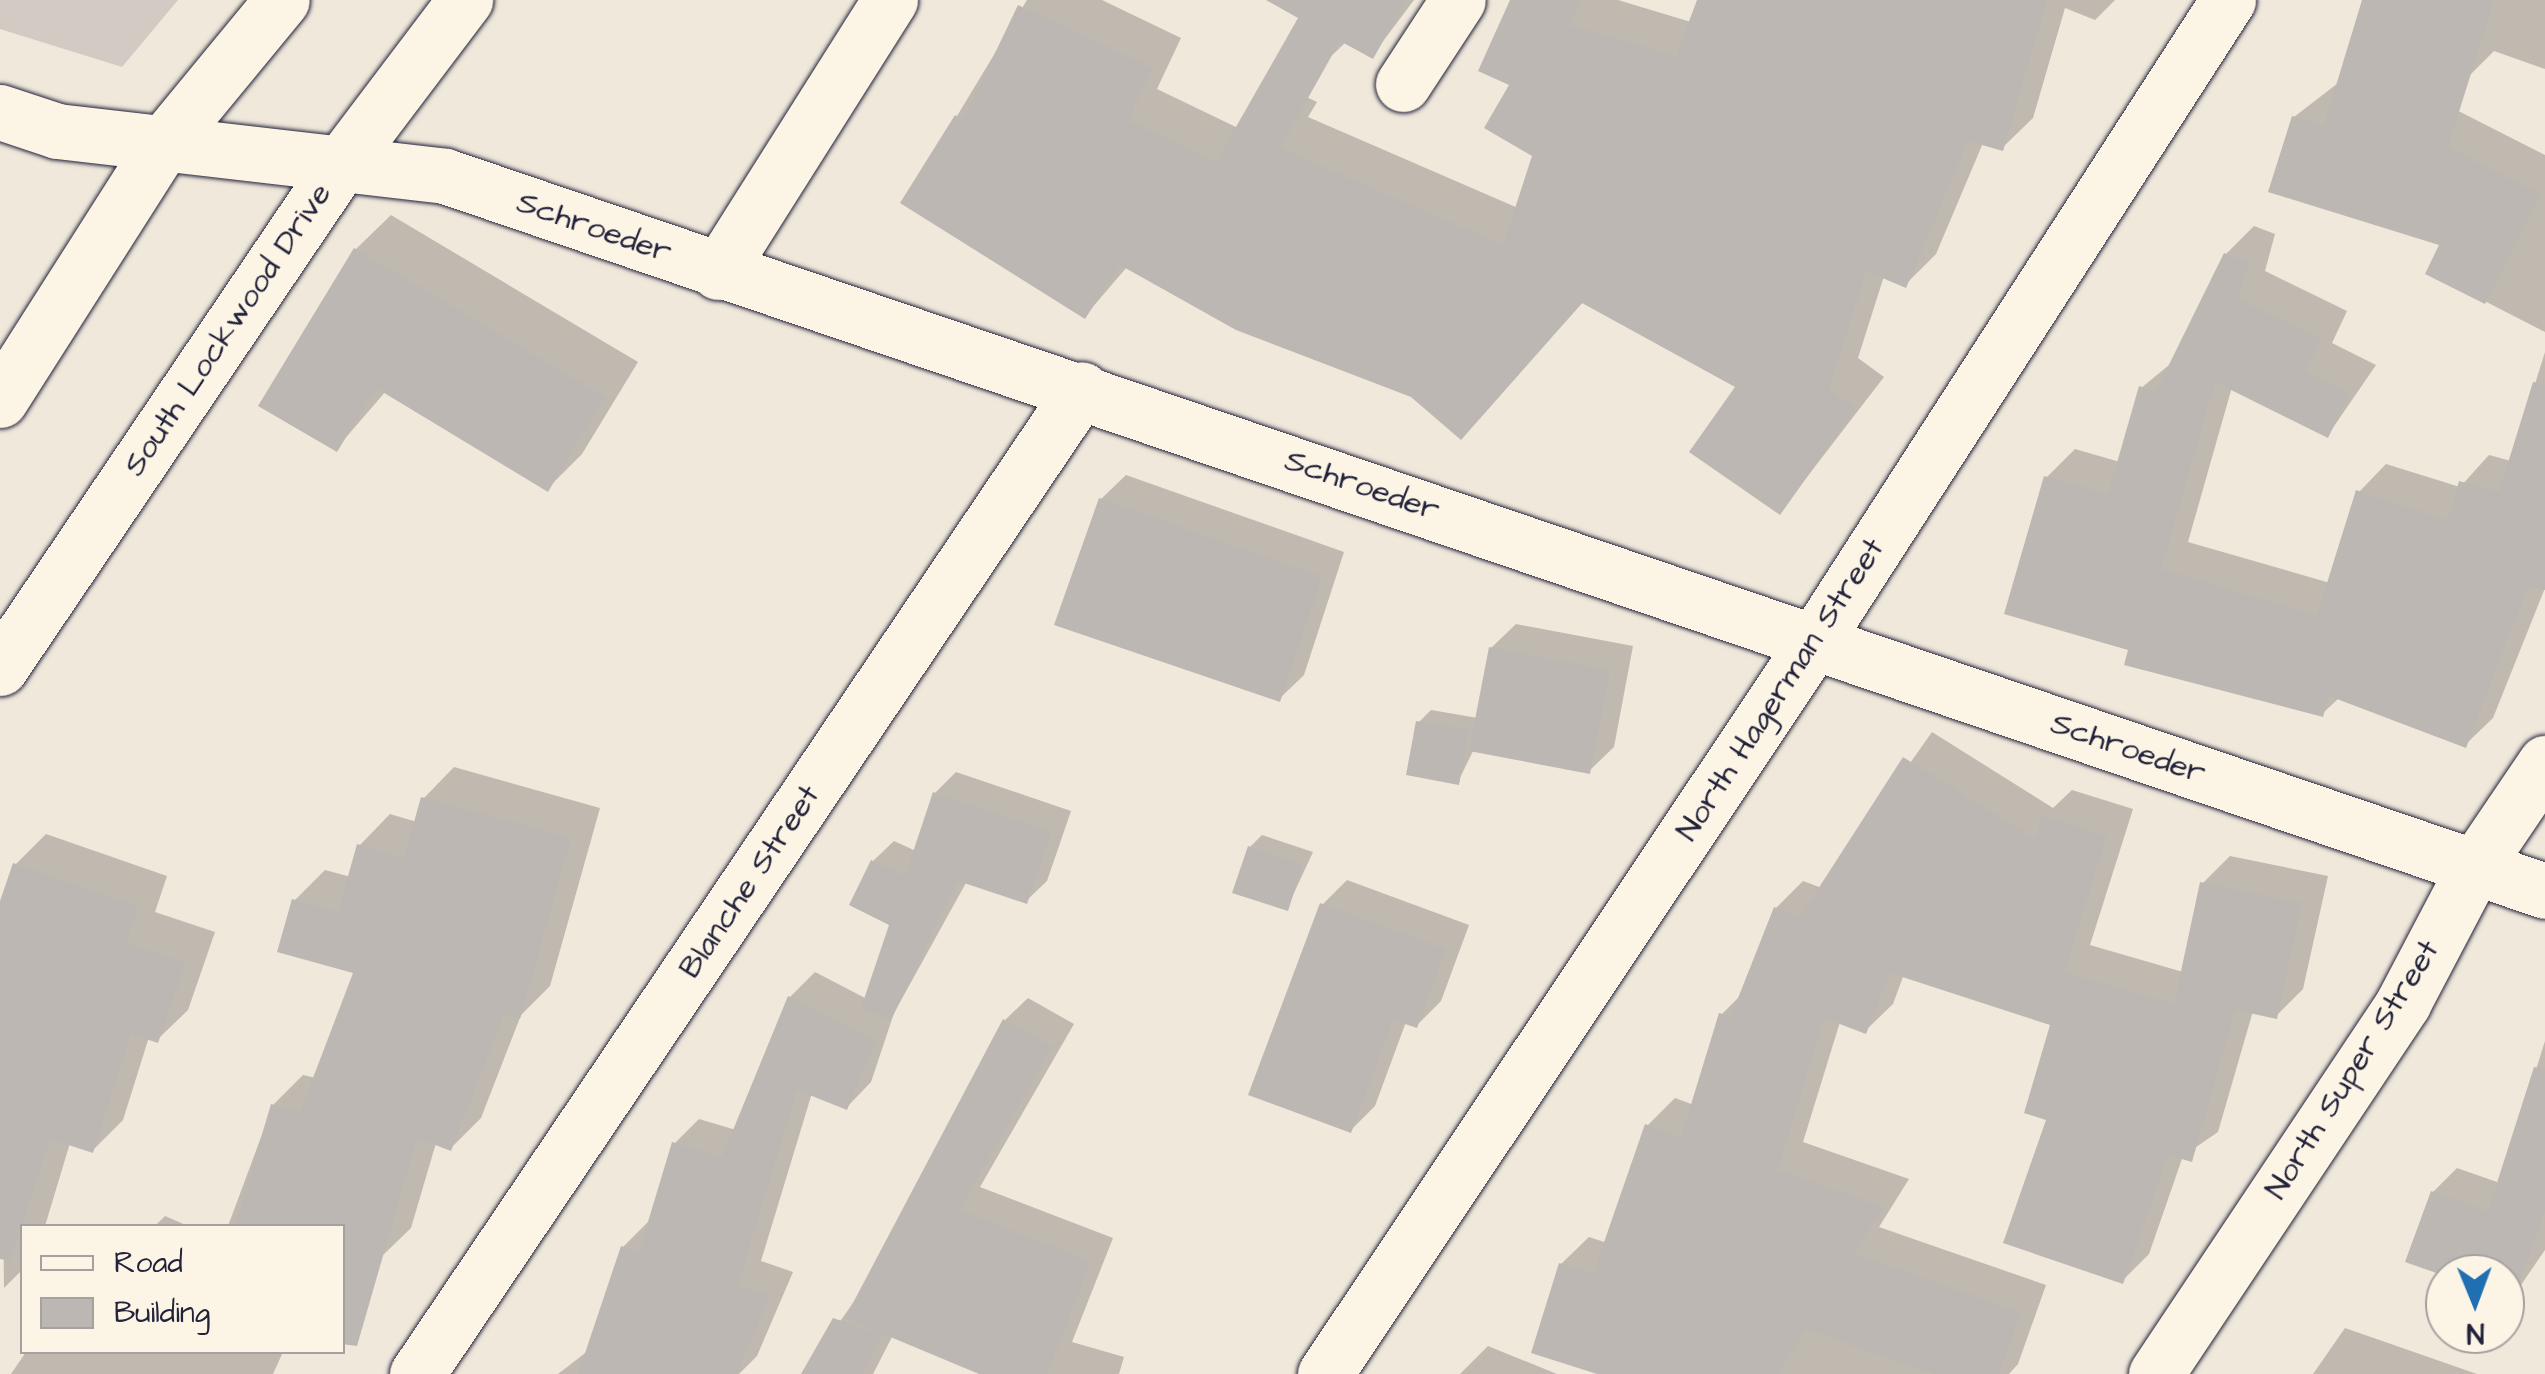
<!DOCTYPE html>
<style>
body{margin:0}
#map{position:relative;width:2545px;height:1374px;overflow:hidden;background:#efe8db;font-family:"Architects Daughter",sans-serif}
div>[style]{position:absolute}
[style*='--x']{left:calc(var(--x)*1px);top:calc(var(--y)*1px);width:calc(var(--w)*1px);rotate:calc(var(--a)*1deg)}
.green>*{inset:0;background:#d1cbc3}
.shadow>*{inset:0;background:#0003}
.building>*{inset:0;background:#bcb7b3}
.roads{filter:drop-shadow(0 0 2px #22223b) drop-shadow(0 0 2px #22223b)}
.minor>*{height:55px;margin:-27.5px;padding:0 27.5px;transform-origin:27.5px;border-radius:27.5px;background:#fcf5e5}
.secondary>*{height:55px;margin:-27.5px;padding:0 27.5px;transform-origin:27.5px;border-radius:27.5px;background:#fcf5e5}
span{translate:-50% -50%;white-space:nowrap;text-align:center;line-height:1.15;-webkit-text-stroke:8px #fcf5e5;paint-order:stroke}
.street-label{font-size:32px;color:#22223b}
.legend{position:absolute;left:20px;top:1224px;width:325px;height:130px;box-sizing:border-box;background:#fcf5e5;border:2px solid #a5a1a1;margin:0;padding:12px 18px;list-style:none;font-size:30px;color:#22223b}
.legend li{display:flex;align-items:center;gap:20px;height:50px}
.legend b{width:50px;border:2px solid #a5a1a1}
.north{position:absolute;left:2425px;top:1254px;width:100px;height:100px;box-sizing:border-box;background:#fcf5e5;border:2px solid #a5a1a1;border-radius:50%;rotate:179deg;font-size:28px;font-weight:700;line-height:40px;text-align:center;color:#22223b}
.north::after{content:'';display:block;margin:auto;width:35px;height:45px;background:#1f6fb2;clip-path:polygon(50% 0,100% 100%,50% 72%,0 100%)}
</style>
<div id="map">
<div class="green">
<i style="clip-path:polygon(0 0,178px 0,122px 67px,0 29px)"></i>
</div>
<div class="shadow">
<i style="clip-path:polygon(1027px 0,1102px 0,1181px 38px,1157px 89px,1238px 128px,1277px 83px,1317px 102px,1308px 117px,1518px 208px,1535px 154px,1512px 84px,1512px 0,1618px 0,1691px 22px,1699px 0,2115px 0,2095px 20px,2065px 8px,2033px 118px,2002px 148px,1983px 143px,1936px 254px,1905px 285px,1884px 276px,1858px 358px,1884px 377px,1780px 512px,1739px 386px,1584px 301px,1461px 437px,1412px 395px,1127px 267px,1085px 316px,957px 116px)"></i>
<i style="clip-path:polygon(1309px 0,1414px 0,1372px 56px,1346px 42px,1326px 61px)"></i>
<i style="clip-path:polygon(2406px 0,2545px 0,2545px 69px,2494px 51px,2468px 77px)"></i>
<i style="clip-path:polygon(2364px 63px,2545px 155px,2545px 332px,2428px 272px,2443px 244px,2294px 117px)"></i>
<i style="clip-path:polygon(391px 215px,638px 362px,582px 454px,547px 489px,386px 391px,336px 449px,356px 249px)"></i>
<i style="clip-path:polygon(2254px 226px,2275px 234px,2265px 271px,2347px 311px,2332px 343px,2376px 365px,2328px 435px,2232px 387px,2188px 542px,2330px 583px,2359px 492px,2386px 464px,2460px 487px,2489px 455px,2511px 461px,2545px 352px,2545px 588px,2493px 718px,2465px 745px,2339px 698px,2322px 714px,2131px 648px,2047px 477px,2075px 449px,2120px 462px,2141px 388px,2174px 361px,2226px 254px)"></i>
<i style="clip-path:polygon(1126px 475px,1344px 552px,1304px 675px,1279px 699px,1101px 499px)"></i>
<i style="clip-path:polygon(1516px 624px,1633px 646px,1614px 747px,1589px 771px,1474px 749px,1458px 782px,1419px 722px,1431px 710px,1478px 718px,1491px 648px)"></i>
<i style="clip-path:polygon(1932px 732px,2053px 808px,2072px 790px,2133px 809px,2090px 945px,2183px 972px,2203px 883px,2230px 856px,2328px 876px,2303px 989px,2276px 1016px,2253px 1011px,2218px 1132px,2183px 1156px,2149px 1254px,2122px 1281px,2049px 1118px,2053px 1023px,1904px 974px,1893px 1004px,1865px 1031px,1840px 1022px,1803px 1142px,1909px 1179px,1879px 1227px,2046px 1285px,2018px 1364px,2009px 1374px,1605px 1374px,1561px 1264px,1589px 1237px,1607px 1243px,1648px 1125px,1675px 1098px,1694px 1105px,1722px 1014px,1743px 993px,1776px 908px,1803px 881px,1822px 888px)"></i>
<i style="clip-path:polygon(454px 767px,600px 808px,550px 986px,521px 1015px,481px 1118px,451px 1148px,436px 1143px,411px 1228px,380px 1258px,342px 1226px,228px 1226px,273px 1105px,303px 1075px,316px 1078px,357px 971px,294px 901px,325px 870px,351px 877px,360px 845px,390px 814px,417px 822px,424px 798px)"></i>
<i style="clip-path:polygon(956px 772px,1071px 811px,1047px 881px,1026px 901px,967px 881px,894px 1013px,871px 1082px,847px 1107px,812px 1093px,761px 1261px,793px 1272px,757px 1356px,739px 1374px,558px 1374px,589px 1350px,623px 1247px,648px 1222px,675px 1143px,699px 1119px,736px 1130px,790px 997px,815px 972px,867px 999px,892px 923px,873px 861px,894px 841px,916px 851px,935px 793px)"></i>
<i style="clip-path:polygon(46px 834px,167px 876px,155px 912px,215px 932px,188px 1010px,157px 1040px,149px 1037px,123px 1120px,93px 1150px,70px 1143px,45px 1226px,22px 1226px,22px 1270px,4px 1288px,0 909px,15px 865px)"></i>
<i style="clip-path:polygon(1262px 835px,1313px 852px,1287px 908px,1250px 847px)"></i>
<i style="clip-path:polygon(1347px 880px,1469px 925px,1441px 1001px,1416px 1026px,1406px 1022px,1375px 1106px,1351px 1130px,1322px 905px)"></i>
<i style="clip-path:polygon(1028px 998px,1074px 1024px,980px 1187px,1113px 1238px,1072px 1342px,1124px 1357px,1119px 1374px,985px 1374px,893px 1335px,873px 1374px,803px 1374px,860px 1293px,1005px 1020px)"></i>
<i style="clip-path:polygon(2545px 1041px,2545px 1250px,2512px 1298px,2505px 1274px,2433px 1192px,2457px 1168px,2500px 1183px)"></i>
<i style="clip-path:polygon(165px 1216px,188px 1226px,155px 1226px)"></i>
<i style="clip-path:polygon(2345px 1328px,2477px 1374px,2313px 1374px)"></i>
<i style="clip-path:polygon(1488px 1346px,1557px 1374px,1460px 1374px)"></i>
<i style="clip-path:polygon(26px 1352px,283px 1352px,273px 1374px,11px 1374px)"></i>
</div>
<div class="building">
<i style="clip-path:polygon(1266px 0,1406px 0,1373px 59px,1340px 41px,1280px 148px,1503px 245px,1532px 156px,1484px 128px,1509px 85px,1478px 71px,1510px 0,1581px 0,1570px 25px,1676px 56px,1697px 0,2047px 0,2003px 151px,1968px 141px,1906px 288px,1866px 271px,1829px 389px,1856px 408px,1780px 515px,1689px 452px,1735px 387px,1582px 303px,1461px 440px,1411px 397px,1236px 330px,1120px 265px,1085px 319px,900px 203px,955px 115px,963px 120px,1018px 5px,1153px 68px,1128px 120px,1216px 162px,1298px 18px)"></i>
<i style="clip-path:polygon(2362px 0,2494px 0,2448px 147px,2540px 194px,2485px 304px,2425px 274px,2439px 245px,2268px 192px,2292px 116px,2324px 125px)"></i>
<i style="clip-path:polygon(354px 248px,605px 397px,548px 492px,376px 388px,337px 452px,258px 406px)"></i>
<i style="clip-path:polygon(2224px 253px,2249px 262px,2238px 299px,2321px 339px,2306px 371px,2350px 393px,2328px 438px,2215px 382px,2161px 569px,2317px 615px,2356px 490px,2448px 520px,2459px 481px,2499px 492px,2533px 382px,2545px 384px,2545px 590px,2528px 586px,2466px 748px,2329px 696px,2323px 717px,2124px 665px,2128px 650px,2004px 614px,2044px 476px,2108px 494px,2139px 386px,2156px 391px)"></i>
<i style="clip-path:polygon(1099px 498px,1322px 577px,1280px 702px,1054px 625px)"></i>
<i style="clip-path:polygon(1489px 647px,1610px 670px,1590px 774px,1469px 751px)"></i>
<i style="clip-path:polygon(1416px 721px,1469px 730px,1459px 785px,1406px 775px)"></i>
<i style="clip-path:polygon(1903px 757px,2035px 839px,2042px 815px,2107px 836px,2064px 972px,2174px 1004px,2200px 882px,2302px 903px,2277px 1019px,2235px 1010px,2192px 1162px,2168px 1155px,2123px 1284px,2003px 1243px,2046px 1120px,2024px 1113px,2050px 1025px,1890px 973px,1866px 1034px,1824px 1018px,1778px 1170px,1884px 1207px,1854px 1254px,2021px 1312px,1999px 1374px,1934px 1374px,1806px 1329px,1779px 1374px,1597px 1374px,1531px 1353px,1559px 1263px,1593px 1274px,1645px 1124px,1681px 1137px,1719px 1013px,1731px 1016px,1774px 907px,1800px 917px)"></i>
<i style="clip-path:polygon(933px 792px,1052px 832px,1027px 904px,958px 881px,891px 1020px,861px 1008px,889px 925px,849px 905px,871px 860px,905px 876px)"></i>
<i style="clip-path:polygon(421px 797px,571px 838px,520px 1019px,504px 1014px,451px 1151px,417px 1138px,357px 1346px,342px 1344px,342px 1226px,235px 1226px,271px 1104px,300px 1112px,353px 973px,277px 952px,292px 899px,338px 912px,357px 844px,404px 858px)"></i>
<i style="clip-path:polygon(1248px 846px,1303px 864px,1288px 911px,1232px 893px)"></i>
<i style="clip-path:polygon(13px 863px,138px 906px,126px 943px,186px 963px,158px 1043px,131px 1034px,93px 1153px,50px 1139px,10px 1261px,0 1259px,0 901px)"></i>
<i style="clip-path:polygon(1320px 903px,1446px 949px,1417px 1028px,1393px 1020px,1351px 1133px,1248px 1095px)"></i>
<i style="clip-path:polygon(788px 996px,876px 1040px,847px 1110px,797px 1090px,738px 1285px,770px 1296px,737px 1374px,578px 1374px,621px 1246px,639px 1252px,672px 1142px,722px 1157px)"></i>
<i style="clip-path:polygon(1003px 1019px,1053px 1047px,959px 1210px,1091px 1261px,1047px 1374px,979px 1374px,845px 1318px)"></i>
<i style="clip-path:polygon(2534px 1067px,2545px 1069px,2545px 1210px,2513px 1300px,2505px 1274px,2445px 1276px,2405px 1262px,2431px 1191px,2488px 1211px)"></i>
<i style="clip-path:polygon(833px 1318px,883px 1335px,863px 1374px,801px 1374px)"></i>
</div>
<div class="roads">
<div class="minor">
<i style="--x:1403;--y:84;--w:100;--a:-56.8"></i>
<i style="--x:0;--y:112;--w:60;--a:18.4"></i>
<i style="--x:57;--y:131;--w:391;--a:6.6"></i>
<i style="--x:445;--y:176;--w:2218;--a:18.8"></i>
<i style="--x:718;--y:272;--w:322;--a:-57.7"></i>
<i style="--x:417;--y:1374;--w:1188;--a:-55.98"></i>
<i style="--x:1325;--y:1374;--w:880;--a:-56.26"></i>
<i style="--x:1814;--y:642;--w:764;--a:-57.18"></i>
<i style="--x:2156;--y:1374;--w:446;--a:-56.3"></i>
<i style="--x:2403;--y:1003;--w:153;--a:-62.3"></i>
<i style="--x:2474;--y:868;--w:127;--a:-55.9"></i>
</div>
<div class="secondary">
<i style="--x:0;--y:400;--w:305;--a:-57.5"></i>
<i style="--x:164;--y:143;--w:185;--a:-50.5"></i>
<i style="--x:0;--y:668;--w:609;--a:-55.92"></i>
<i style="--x:341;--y:164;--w:206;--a:-52.9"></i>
</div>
</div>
<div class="street-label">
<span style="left:594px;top:228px;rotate:19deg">Schroeder</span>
<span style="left:228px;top:330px;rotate:-56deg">South Lockwood Drive</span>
<span style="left:1362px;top:486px;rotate:19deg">Schroeder</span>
<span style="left:1781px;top:690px;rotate:-57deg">North Hagerman Street</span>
<span style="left:2128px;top:749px;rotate:19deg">Schroeder</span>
<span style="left:750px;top:882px;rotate:-56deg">Blanche Street</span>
<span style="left:2353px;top:1070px;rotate:-58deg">North Super Street</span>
</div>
<ul class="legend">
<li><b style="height:12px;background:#fcf5e5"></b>Road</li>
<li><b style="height:28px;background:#bcb7b3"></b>Building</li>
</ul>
<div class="north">N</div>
</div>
